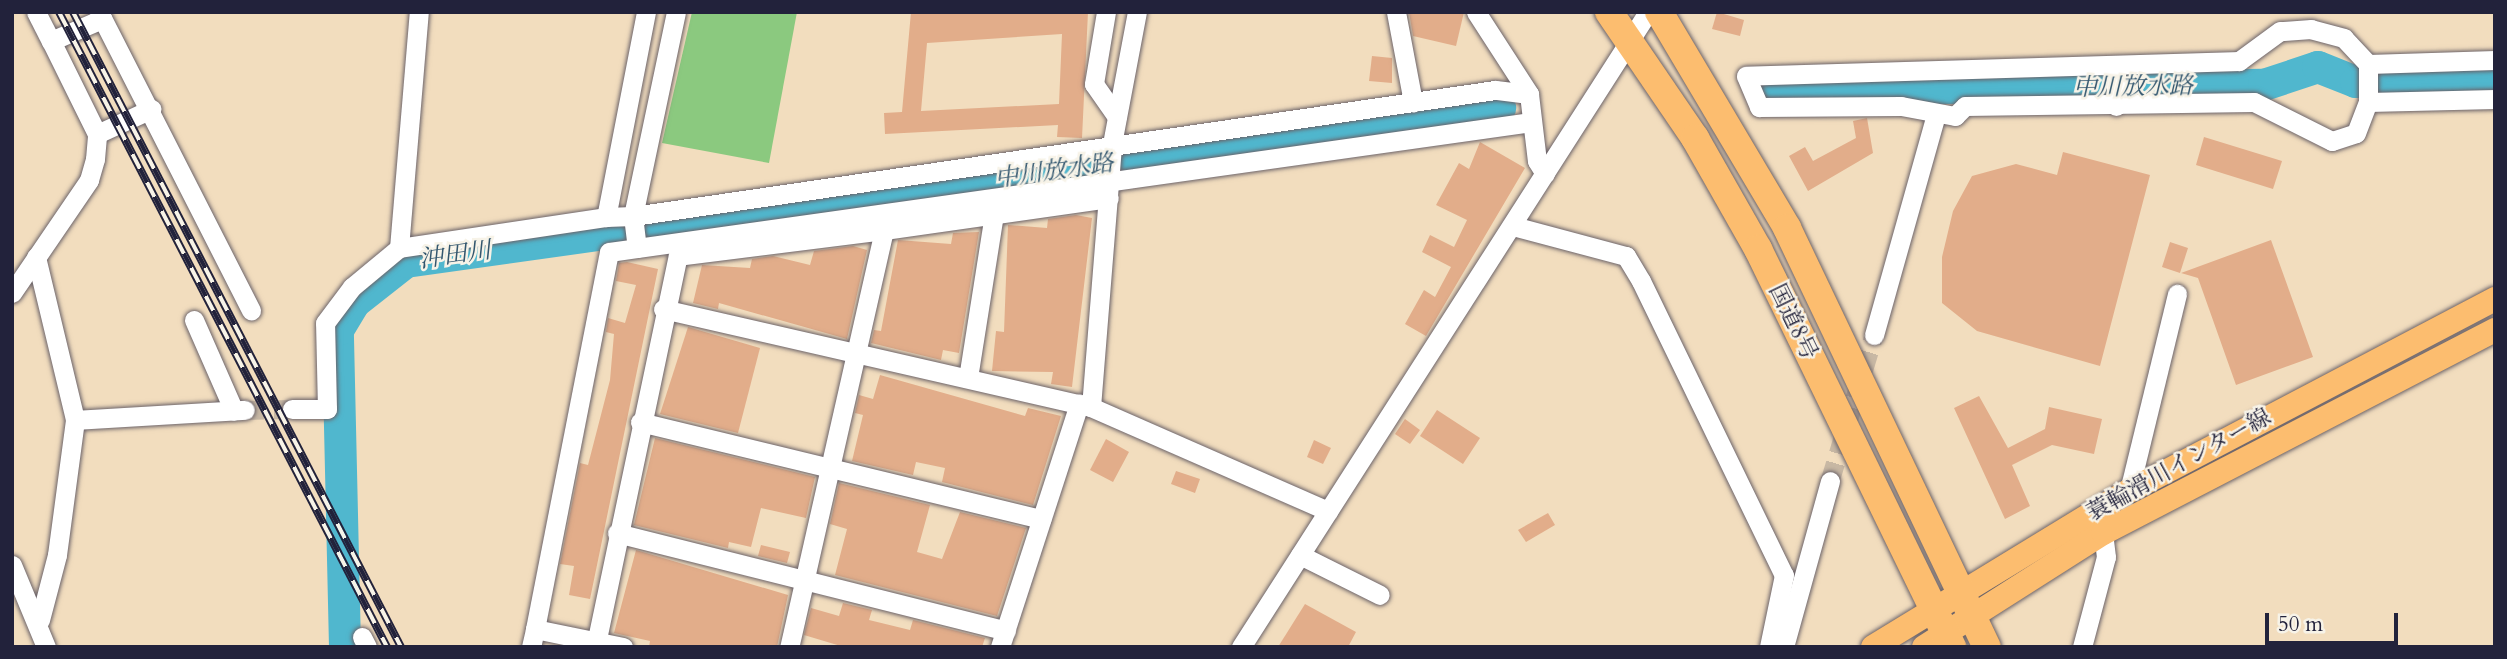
<!DOCTYPE html>
<meta charset="utf-8">
<style>
body{margin:0}
#map{position:relative;width:2507px;height:659px;overflow:hidden;background:#f2ddbe;font-family:Cardo,"Noto Serif JP",serif}
div>[style]{position:absolute}
[style*='--x']{left:calc(var(--x)*1px);top:calc(var(--y)*1px);width:calc(var(--w)*1px);rotate:calc(var(--a)*1deg)}
.green>*{inset:0;background:#8bc97f}
.river>*{height:32px;margin:-16px;padding:0 16px;transform-origin:16px;border-radius:16px;background:#50b7ce}
.building>*{inset:0;background:#e2ad8a}
.minor-tunnel>*{height:19px;margin-top:-9.5px;transform-origin:0;background:repeating-linear-gradient(90deg,#c8b8a4 0 19px,transparent 0 29px)}
.roads{filter:drop-shadow(0 0 2px #6b6369) drop-shadow(0 0 2px #6b6369)}
.minor>*{height:19px;margin:-9.5px;padding:0 9.5px;transform-origin:9.5px;border-radius:9.5px;background:#fff}
.major>*{height:24px;margin:-12px;padding:0 12px;transform-origin:12px;border-radius:12px;background:#fcbd6f}
.highway>*{height:28px;margin:-14px;padding:0 14px;transform-origin:14px;border-radius:14px;background:#fcbd6f}
.rail>*{height:8px;margin-top:-4px;transform-origin:0;background:repeating-linear-gradient(90deg,#f7f3e8 0 16px,#22223b 0 32px);box-sizing:border-box;border-block:2px solid #22223b}
span{translate:-50% -50%;white-space:nowrap;text-align:center;line-height:1.15;-webkit-text-stroke:5px #f7f3e8;paint-order:stroke}
.street-label{font-size:23px;color:#22223b}
.water-label{font-size:24px;color:#32566e;font-style:italic}
.frame{position:absolute;inset:0;border:14px solid #22223b;pointer-events:none}
.scale{position:absolute;left:2265px;top:613px;width:133px;height:32px;box-sizing:border-box;border:4px solid #22223b;border-top:0;padding-left:9px;font-size:21px;line-height:24px;white-space:nowrap;color:#22223b;-webkit-text-stroke:5px #f7f3e8;paint-order:stroke}
</style>
<div id="map">
<div class="green">
<i style="clip-path:polygon(692px 12px,797px 12px,769px 163px,662px 143px)"></i>
</div>
<div class="river">
<i style="--x:1765;--y:90;--w:499;--a:-0.6"></i>
<i style="--x:2264;--y:85;--w:57;--a:-18.4"></i>
<i style="--x:2318;--y:67;--w:41;--a:21.5"></i>
<i style="--x:2356;--y:82;--w:139;--a:-0.8"></i>
<i style="--x:345;--y:647;--w:317;--a:-91.3"></i>
<i style="--x:338;--y:330;--w:31;--a:-59"></i>
<i style="--x:354;--y:303;--w:66;--a:-38.3"></i>
<i style="--x:406;--y:262;--w:1105;--a:-8.01"></i>
</div>
<div class="building">
<i style="clip-path:polygon(evenodd,911px 12px,1088px 12px,1082px 138px,1057px 137px,1058px 125px,885px 134px,884px 113px,902px 112px,911px 12px,1062px 34px,1059px 104px,921px 111px,927px 43px,1062px 34px)"></i>
<i style="clip-path:polygon(1409px 12px,1464px 12px,1456px 46px,1413px 36px)"></i>
<i style="clip-path:polygon(1717px 12px,1744px 20px,1740px 36px,1712px 29px)"></i>
<i style="clip-path:polygon(1372px 56px,1392px 58px,1392px 83px,1369px 81px)"></i>
<i style="clip-path:polygon(1867px 118px,1873px 153px,1808px 191px,1789px 156px,1805px 147px,1813px 161px,1856px 138px,1853px 121px)"></i>
<i style="clip-path:polygon(2204px 137px,2282px 161px,2273px 189px,2196px 165px)"></i>
<i style="clip-path:polygon(1480px 142px,1525px 168px,1426px 336px,1405px 324px,1424px 290px,1435px 297px,1451px 267px,1422px 252px,1430px 235px,1454px 247px,1467px 220px,1436px 205px,1459px 163px,1469px 169px)"></i>
<i style="clip-path:polygon(2063px 152px,2150px 175px,2100px 366px,1977px 331px,1942px 303px,1942px 257px,1953px 211px,1972px 176px,2016px 164px,2057px 175px)"></i>
<i style="clip-path:polygon(1076px 215px,1092px 218px,1072px 387px,1051px 384px,1053px 372px,992px 371px,996px 331px,1004px 332px,1008px 225px,1047px 228px,1048px 219px)"></i>
<i style="clip-path:polygon(979px 232px,959px 353px,943px 350px,941px 360px,871px 343px,874px 330px,881px 331px,898px 240px,951px 244px,953px 233px)"></i>
<i style="clip-path:polygon(2271px 240px,2313px 357px,2236px 385px,2198px 278px,2181px 273px)"></i>
<i style="clip-path:polygon(2170px 242px,2188px 248px,2180px 273px,2162px 267px)"></i>
<i style="clip-path:polygon(853px 246px,867px 250px,847px 339px,719px 303px,718px 309px,693px 303px,702px 265px,750px 268px,752px 259px,773px 256px,810px 265px,814px 251px)"></i>
<i style="clip-path:polygon(627px 262px,658px 269px,590px 599px,569px 595px,574px 566px,560px 564px,580px 463px,588px 465px,610px 380px,614px 334px,606px 332px,608px 318px,625px 323px,636px 285px,616px 281px,619px 263px)"></i>
<i style="clip-path:polygon(688px 327px,760px 348px,738px 433px,660px 414px)"></i>
<i style="clip-path:polygon(880px 375px,1025px 416px,1028px 408px,1061px 416px,1033px 505px,942px 482px,945px 468px,916px 462px,913px 475px,852px 461px,863px 415px,855px 413px,859px 395px,873px 399px)"></i>
<i style="clip-path:polygon(1979px 396px,2008px 448px,2045px 429px,2049px 407px,2102px 419px,2094px 454px,2052px 445px,2012px 465px,2030px 506px,2005px 519px,1954px 408px)"></i>
<i style="clip-path:polygon(1437px 410px,1480px 438px,1463px 464px,1420px 436px)"></i>
<i style="clip-path:polygon(1405px 419px,1420px 430px,1410px 444px,1395px 434px)"></i>
<i style="clip-path:polygon(655px 438px,815px 477px,806px 518px,761px 508px,751px 547px,729px 542px,728px 548px,634px 525px)"></i>
<i style="clip-path:polygon(1106px 439px,1129px 452px,1113px 482px,1090px 470px)"></i>
<i style="clip-path:polygon(1314px 440px,1331px 448px,1323px 464px,1307px 457px)"></i>
<i style="clip-path:polygon(1176px 471px,1200px 479px,1195px 493px,1171px 484px)"></i>
<i style="clip-path:polygon(839px 483px,930px 505px,917px 552px,942px 559px,960px 512px,1026px 528px,997px 616px,835px 575px,847px 529px,830px 524px)"></i>
<i style="clip-path:polygon(1548px 513px,1555px 525px,1526px 542px,1518px 530px)"></i>
<i style="clip-path:polygon(761px 545px,790px 552px,787px 563px,758px 556px)"></i>
<i style="clip-path:polygon(636px 550px,788px 595px,777px 647px,649px 647px,650px 641px,614px 633px)"></i>
<i style="clip-path:polygon(843px 603px,872px 610px,869px 620px,910px 630px,913px 620px,985px 638px,982px 647px,844px 647px,804px 635px,811px 608px,839px 616px)"></i>
<i style="clip-path:polygon(1305px 604px,1356px 632px,1348px 647px,1278px 647px)"></i>
</div>
<div class="minor-tunnel">
<i style="--x:245;--y:410;--w:47;--a:-1.2"></i>
<i style="--x:1830;--y:481;--w:152;--a:-73.2"></i>
</div>
<div class="roads">
<div class="minor">
<i style="--x:36;--y:12;--w:33;--a:63"></i>
<i style="--x:99;--y:12;--w:335;--a:63"></i>
<i style="--x:646;--y:12;--w:209;--a:101"></i>
<i style="--x:606;--y:217;--w:27;--a:-2"></i>
<i style="--x:633;--y:216;--w:208;--a:-78.1"></i>
<i style="--x:1106;--y:12;--w:73;--a:99.5"></i>
<i style="--x:1094;--y:84;--w:40;--a:55.1"></i>
<i style="--x:1396;--y:12;--w:92;--a:79.3"></i>
<i style="--x:1476;--y:12;--w:98;--a:57.1"></i>
<i style="--x:1529;--y:94;--w:67;--a:83.2"></i>
<i style="--x:1537;--y:161;--w:15;--a:58"></i>
<i style="--x:2368;--y:64;--w:127;--a:-1.8"></i>
<i style="--x:1529;--y:94;--w:34;--a:-173"></i>
<i style="--x:1495;--y:90;--w:871;--a:171.68"></i>
<i style="--x:633;--y:216;--w:32;--a:83"></i>
<i style="--x:637;--y:248;--w:903;--a:-8.02"></i>
<i style="--x:2368;--y:102;--w:38;--a:-90"></i>
<i style="--x:2368;--y:64;--w:35;--a:-133"></i>
<i style="--x:2344;--y:38;--w:34;--a:-165"></i>
<i style="--x:2311;--y:29;--w:31;--a:176"></i>
<i style="--x:2280;--y:31;--w:51;--a:143.8"></i>
<i style="--x:2239;--y:61;--w:493;--a:178.3"></i>
<i style="--x:1746;--y:76;--w:34;--a:67"></i>
<i style="--x:1759;--y:107;--w:142;--a:-0.4"></i>
<i style="--x:1901;--y:106;--w:55;--a:10.5"></i>
<i style="--x:1955;--y:116;--w:14;--a:-45"></i>
<i style="--x:1965;--y:106;--w:289;--a:-0.8"></i>
<i style="--x:2254;--y:102;--w:87;--a:26.6"></i>
<i style="--x:2332;--y:141;--w:25;--a:-18"></i>
<i style="--x:2356;--y:133;--w:33;--a:-69"></i>
<i style="--x:2368;--y:102;--w:127;--a:-1.4"></i>
<i style="--x:2116;--y:106;--w:40;--a:-90"></i>
<i style="--x:97;--y:134;--w:60;--a:-24.8"></i>
<i style="--x:1513;--y:226;--w:117;--a:14.9"></i>
<i style="--x:1626;--y:256;--w:29;--a:59"></i>
<i style="--x:1641;--y:281;--w:327;--a:64.1"></i>
<i style="--x:1784;--y:575;--w:74;--a:101.8"></i>
<i style="--x:884;--y:230;--w:227;--a:-8.1"></i>
<i style="--x:399;--y:248;--w:209;--a:-8.5"></i>
<i style="--x:36;--y:257;--w:168;--a:76.5"></i>
<i style="--x:75;--y:420;--w:136;--a:97.6"></i>
<i style="--x:57;--y:555;--w:67;--a:104.7"></i>
<i style="--x:12;--y:293;--w:137;--a:-55.7"></i>
<i style="--x:89;--y:180;--w:22;--a:-74"></i>
<i style="--x:95;--y:159;--w:25;--a:-85"></i>
<i style="--x:97;--y:134;--w:104;--a:-116.3"></i>
<i style="--x:51;--y:41;--w:56;--a:-23.3"></i>
<i style="--x:663;--y:309;--w:439;--a:12.9"></i>
<i style="--x:1091;--y:407;--w:259;--a:23.7"></i>
<i style="--x:194;--y:320;--w:99;--a:66.3"></i>
<i style="--x:1874;--y:335;--w:230;--a:-74.3"></i>
<i style="--x:968;--y:378;--w:166;--a:-81"></i>
<i style="--x:1091;--y:407;--w:264;--a:-85.4"></i>
<i style="--x:1112;--y:144;--w:134;--a:-79.3"></i>
<i style="--x:292;--y:409;--w:35;--a:0"></i>
<i style="--x:327;--y:409;--w:86;--a:-91.3"></i>
<i style="--x:325;--y:323;--w:45;--a:-53.1"></i>
<i style="--x:352;--y:287;--w:61;--a:-39.7"></i>
<i style="--x:399;--y:248;--w:237;--a:-85.2"></i>
<i style="--x:75;--y:420;--w:170;--a:-3.4"></i>
<i style="--x:640;--y:422;--w:413;--a:13.6"></i>
<i style="--x:2129;--y:491;--w:203;--a:-76.3"></i>
<i style="--x:617;--y:533;--w:401;--a:14.1"></i>
<i style="--x:1300;--y:555;--w:89;--a:26.6"></i>
<i style="--x:12;--y:565;--w:89;--a:67.5"></i>
<i style="--x:535;--y:629;--w:384;--a:-78.9"></i>
<i style="--x:609;--y:252;--w:28;--a:-8"></i>
<i style="--x:362;--y:637;--w:11;--a:63"></i>
<i style="--x:597;--y:639;--w:391;--a:-78.1"></i>
<i style="--x:678;--y:256;--w:208;--a:-7.2"></i>
<i style="--x:884;--y:230;--w:428;--a:102.8"></i>
<i style="--x:531;--y:647;--w:18;--a:-77"></i>
<i style="--x:535;--y:629;--w:90;--a:11.6"></i>
<i style="--x:1000;--y:647;--w:256;--a:-72"></i>
<i style="--x:1241;--y:647;--w:754;--a:-57.34"></i>
<i style="--x:1784;--y:647;--w:172;--a:-74.5"></i>
<i style="--x:2082;--y:647;--w:93;--a:-75.1"></i>
<i style="--x:2106;--y:557;--w:24;--a:-97"></i>
</div>
<div class="major">
<i style="--x:1873;--y:647;--w:300;--a:-31.4"></i>
<i style="--x:2129;--y:491;--w:413;--a:-27.7"></i>
<i style="--x:1924;--y:647;--w:212;--a:-32.5"></i>
<i style="--x:2103;--y:533;--w:441;--a:-27.4"></i>
</div>
<div class="highway">
<i style="--x:1609;--y:12;--w:153;--a:55.7"></i>
<i style="--x:1695;--y:138;--w:128;--a:60.4"></i>
<i style="--x:1758;--y:249;--w:443;--a:64"></i>
<i style="--x:1659;--y:12;--w:251;--a:59.3"></i>
<i style="--x:1787;--y:228;--w:464;--a:64.5"></i>
</div>
</div>
<div class="rail">
<i style="--x:59;--y:12;--w:715;--a:62.68"></i>
<i style="--x:73;--y:12;--w:715;--a:62.68"></i>
</div>
<div class="street-label">
<span style="left:1793px;top:322px;rotate:64deg">国道8号</span>
<span style="left:2179px;top:465px;rotate:-29deg">蓑輪滑川インター線</span>
</div>
<div class="water-label">
<span style="left:2133px;top:87px;rotate:-1deg">中川放水路</span>
<span style="left:1054px;top:171px;rotate:-8deg">中川放水路</span>
<span style="left:455px;top:255px;rotate:-8deg">沖田川</span>
</div>
<div class="frame"></div>
<div class="scale">50 m</div>
</div>
